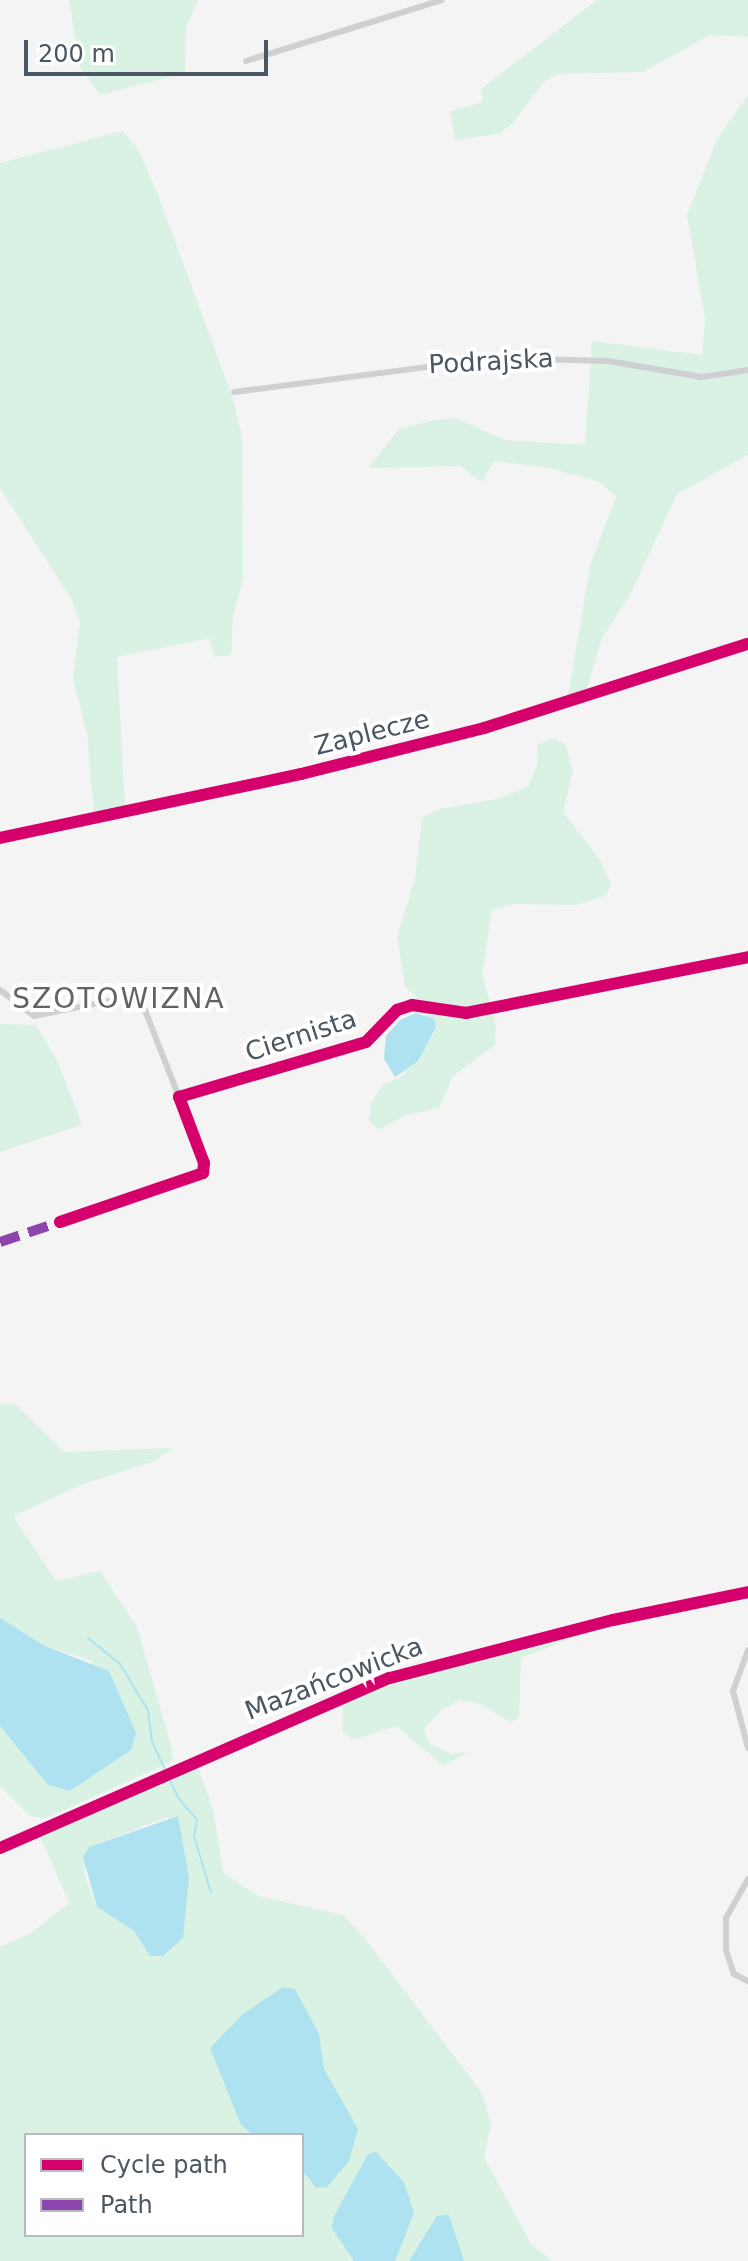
<!DOCTYPE html>
<meta charset="utf-8">
<style>
body{margin:0}
#map{position:relative;width:748px;height:2261px;overflow:hidden;background:#f4f4f4;font-family:"DejaVu Sans",sans-serif}
div>[style]{position:absolute}
[style*='--x']{left:calc(var(--x)*1px);top:calc(var(--y)*1px);width:calc(var(--w)*1px);rotate:calc(var(--a)*1deg)}
.green>*{inset:0;background:#d9f2e3}
.water>*{inset:0;background:#aee2f0}
.stream>*{height:2px;margin:-1px;padding:0 1px;transform-origin:1px;border-radius:1px;background:#aee2f0}
.minor>*{height:6px;margin:-3px;padding:0 3px;transform-origin:3px;border-radius:3px;background:#ced0d2}
.quiet>*{height:10px;margin-top:-5px;transform-origin:0;background:repeating-linear-gradient(90deg,#8e44ad 0 20px,transparent 0 30px)}
.cycleway>*{height:12px;margin:-6px;padding:0 6px;transform-origin:6px;border-radius:6px;background:#d6006c}
span{translate:-50% -50%;white-space:nowrap;text-align:center;line-height:1.15;-webkit-text-stroke:8px #fff;paint-order:stroke}
.street-label{font-size:26px;color:#4a5661}
.neighbourhood-label{font-size:28px;color:#5f6368;letter-spacing:2px}
.legend{position:absolute;left:24px;top:2133px;width:280px;height:104px;box-sizing:border-box;background:#fff;border:2px solid #b7bbc0;margin:0;padding:10px 14px;list-style:none;font-size:24px;color:#4a5661}
.legend li{display:flex;align-items:center;gap:16px;height:40px}
.legend b{width:40px;border:2px solid #b7bbc0}
.scale{position:absolute;left:24px;top:40px;width:244px;height:36px;box-sizing:border-box;border:4px solid #4a5661;border-top:0;padding-left:10px;font-size:24px;line-height:28px;white-space:nowrap;color:#4a5661;-webkit-text-stroke:6px #fff;paint-order:stroke}
</style>
<div id="map">
<div class="green">
<i style="clip-path:polygon(69px 0,198px 0,186px 28px,185px 73px,100px 95px,80px 67px)"></i>
<i style="clip-path:polygon(597px 0,748px 0,748px 37px,710px 35px,643px 72px,557px 74px,543px 83px,513px 123px,499px 134px,455px 140px,450px 111px,483px 102px,481px 89px)"></i>
<i style="clip-path:polygon(748px 95px,748px 455px,677px 494px,631px 593px,602px 638px,586px 692px,568px 696px,590px 566px,616px 496px,599px 482px,549px 468px,495px 461px,481px 482px,460px 466px,368px 468px,399px 429px,435px 420px,456px 418px,505px 440px,585px 445px,592px 341px,702px 355px,705px 318px,687px 215px,717px 139px)"></i>
<i style="clip-path:polygon(123px 131px,138px 149px,159px 197px,233px 399px,242px 436px,243px 580px,233px 616px,231px 655px,214px 657px,210px 638px,117px 657px,125px 806px,94px 813px,87px 734px,73px 678px,80px 621px,72px 600px,0 488px,0 163px)"></i>
<i style="clip-path:polygon(554px 738px,566px 745px,573px 771px,563px 812px,600px 860px,611px 884px,606px 896px,576px 905px,515px 904px,492px 910px,482px 974px,496px 1026px,495px 1045px,453px 1076px,439px 1108px,407px 1115px,378px 1130px,369px 1120px,371px 1103px,383px 1085px,404px 1075px,426px 1014px,416px 1013px,417px 997px,405px 987px,397px 936px,415px 879px,422px 818px,439px 809px,498px 799px,528px 787px,538px 762px,537px 745px)"></i>
<i style="clip-path:polygon(0 1024px,36px 1025px,57px 1060px,82px 1125px,0 1152px)"></i>
<i style="clip-path:polygon(0 1403px,16px 1405px,64px 1452px,174px 1448px,152px 1462px,81px 1485px,13px 1516px,56px 1581px,100px 1571px,137px 1627px,171px 1745px,173px 1761px,44px 1819px,30px 1816px,0 1786px,0 1726px,48px 1785px,70px 1791px,102px 1769px,92px 1661px,45px 1646px,0 1618px)"></i>
<i style="clip-path:polygon(590px 1631px,521px 1658px,519px 1718px,510px 1722px,481px 1704px,460px 1700px,441px 1710px,424px 1729px,429px 1743px,451px 1754px,468px 1752px,444px 1766px,396px 1726px,353px 1740px,342px 1730px,343px 1704px,392px 1682px)"></i>
<i style="clip-path:polygon(evenodd,196px 1762px,213px 1809px,223px 1872px,258px 1896px,343px 1915px,367px 1941px,482px 2093px,491px 2125px,484px 2157px,531px 2244px,552px 2261px,0 2261px,0 1947px,33px 1932px,69px 1903px,40px 1836px,196px 1762px,168px 1817px,150px 1956px,134px 1931px,97px 1907px,84px 1874px,89px 1847px,168px 1817px,196px 1762px,26px 2135px,302px 2135px,302px 2235px,26px 2235px,26px 2135px)"></i>
</div>
<div class="water">
<i style="clip-path:polygon(416px 1013px,434px 1019px,436px 1027px,418px 1061px,395px 1077px,384px 1059px,386px 1036px,400px 1020px)"></i>
<i style="clip-path:polygon(0 1618px,45px 1646px,109px 1671px,136px 1733px,131px 1750px,70px 1791px,48px 1785px,0 1726px)"></i>
<i style="clip-path:polygon(178px 1816px,189px 1878px,183px 1938px,163px 1956px,150px 1956px,134px 1931px,97px 1907px,83px 1857px,89px 1847px)"></i>
<i style="clip-path:polygon(283px 1987px,295px 1989px,319px 2034px,324px 2069px,358px 2129px,349px 2161px,327px 2187px,316px 2188px,302px 2170px,302px 2135px,253px 2135px,241px 2125px,210px 2048px,243px 2014px)"></i>
<i style="clip-path:polygon(376px 2152px,404px 2182px,414px 2213px,395px 2261px,354px 2261px,332px 2228px,333px 2218px,368px 2154px)"></i>
<i style="clip-path:polygon(449px 2215px,464px 2261px,409px 2261px,437px 2216px)"></i>
</div>
<div class="stream">
<i style="--x:88;--y:1638;--w:41;--a:39.1"></i>
<i style="--x:120;--y:1664;--w:54;--a:58.7"></i>
<i style="--x:148;--y:1710;--w:32;--a:83"></i>
<i style="--x:152;--y:1742;--w:63;--a:64.7"></i>
<i style="--x:179;--y:1799;--w:28;--a:49"></i>
<i style="--x:197;--y:1820;--w:16;--a:101"></i>
<i style="--x:194;--y:1836;--w:59;--a:73.4"></i>
</div>
<div class="minor">
<i style="--x:246;--y:61;--w:205;--a:-17.3"></i>
<i style="--x:234;--y:392;--w:265;--a:-7.4"></i>
<i style="--x:497;--y:358;--w:111;--a:1.5"></i>
<i style="--x:608;--y:361;--w:95;--a:9.7"></i>
<i style="--x:702;--y:377;--w:47;--a:-8.7"></i>
<i style="--x:0;--y:838;--w:308;--a:-12"></i>
<i style="--x:301;--y:774;--w:189;--a:-14.1"></i>
<i style="--x:484;--y:728;--w:277;--a:-17.7"></i>
<i style="--x:0;--y:990;--w:43;--a:37.4"></i>
<i style="--x:34;--y:1016;--w:107;--a:-11.3"></i>
<i style="--x:139;--y:995;--w:110;--a:68.6"></i>
<i style="--x:60;--y:1222;--w:151;--a:-18.9"></i>
<i style="--x:203;--y:1173;--w:10;--a:-84"></i>
<i style="--x:204;--y:1163;--w:71;--a:-110.7"></i>
<i style="--x:179;--y:1097;--w:195;--a:-16.4"></i>
<i style="--x:366;--y:1042;--w:45;--a:-45.9"></i>
<i style="--x:397;--y:1010;--w:16;--a:-18"></i>
<i style="--x:412;--y:1005;--w:55;--a:8.4"></i>
<i style="--x:466;--y:1013;--w:288;--a:-11.2"></i>
<i style="--x:748;--y:1650;--w:44;--a:110.1"></i>
<i style="--x:733;--y:1691;--w:59;--a:75.3"></i>
<i style="--x:0;--y:1848;--w:425;--a:-23.6"></i>
<i style="--x:390;--y:1678;--w:230;--a:-14.6"></i>
<i style="--x:613;--y:1620;--w:138;--a:-11.7"></i>
<i style="--x:748;--y:1879;--w:45;--a:119.4"></i>
<i style="--x:726;--y:1918;--w:32;--a:90"></i>
<i style="--x:726;--y:1950;--w:25;--a:72"></i>
<i style="--x:734;--y:1974;--w:16;--a:27"></i>
</div>
<div class="quiet">
<i style="--x:0;--y:1242;--w:63;--a:-18.4"></i>
</div>
<div class="cycleway">
<i style="--x:0;--y:838;--w:308;--a:-12"></i>
<i style="--x:301;--y:774;--w:189;--a:-14.1"></i>
<i style="--x:484;--y:728;--w:277;--a:-17.7"></i>
<i style="--x:60;--y:1222;--w:151;--a:-18.9"></i>
<i style="--x:203;--y:1173;--w:10;--a:-84"></i>
<i style="--x:204;--y:1163;--w:71;--a:-110.7"></i>
<i style="--x:179;--y:1097;--w:195;--a:-16.4"></i>
<i style="--x:366;--y:1042;--w:45;--a:-45.9"></i>
<i style="--x:397;--y:1010;--w:16;--a:-18"></i>
<i style="--x:412;--y:1005;--w:55;--a:8.4"></i>
<i style="--x:466;--y:1013;--w:288;--a:-11.2"></i>
<i style="--x:0;--y:1848;--w:425;--a:-23.6"></i>
<i style="--x:390;--y:1678;--w:230;--a:-14.6"></i>
<i style="--x:613;--y:1620;--w:138;--a:-11.7"></i>
</div>
<div class="street-label">
<span style="left:491px;top:362px;rotate:-3deg">Podrajska</span>
<span style="left:372px;top:733px;rotate:-14deg">Zaplecze</span>
<span style="left:301px;top:1036px;rotate:-18deg">Ciernista</span>
<span style="left:334px;top:1679px;rotate:-21deg">Mazańcowicka</span>
</div>
<div class="neighbourhood-label">
<span style="left:119px;top:999px">SZOTOWIZNA</span>
</div>
<ul class="legend">
<li><b style="height:10px;background:#d6006c"></b>Cycle path</li>
<li><b style="height:10px;background:#8e44ad"></b>Path</li>
</ul>
<div class="scale">200 m</div>
</div>
